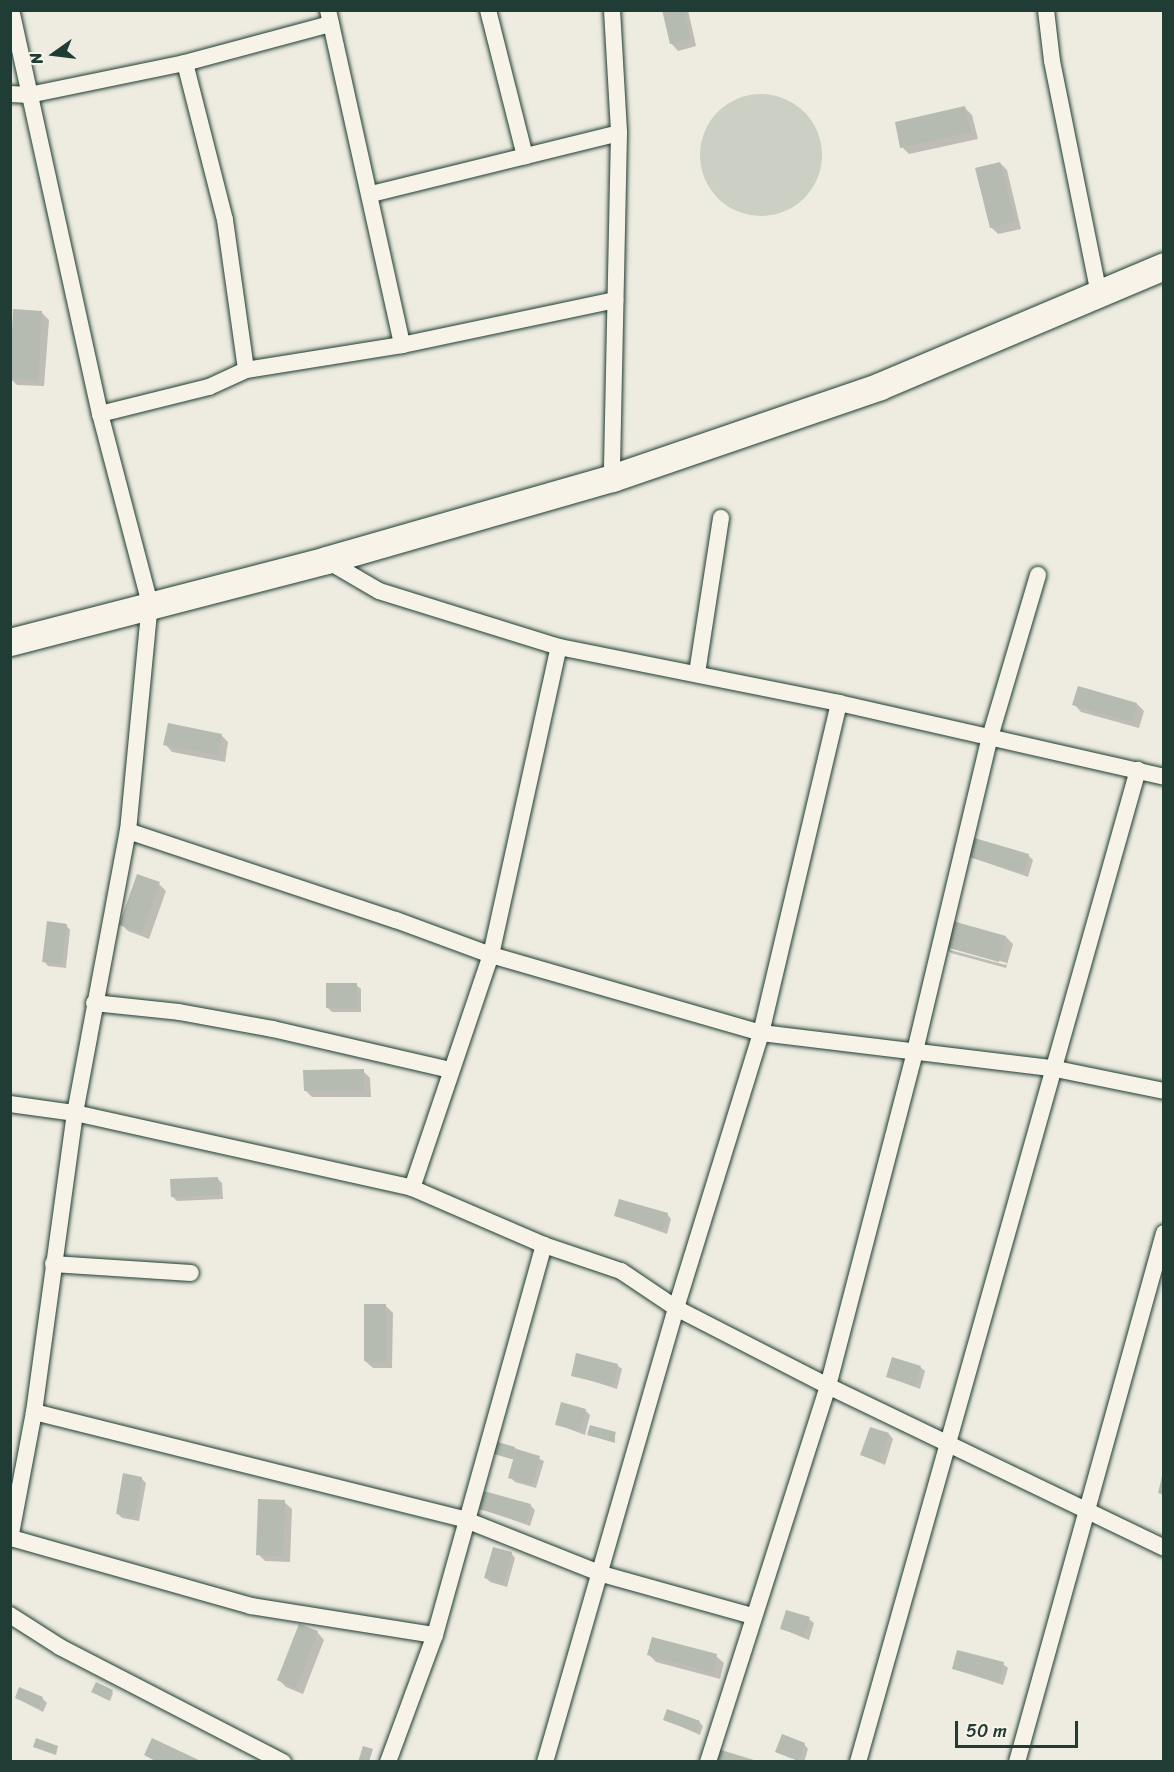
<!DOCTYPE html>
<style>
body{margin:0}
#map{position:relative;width:1174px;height:1772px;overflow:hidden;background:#eeece1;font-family:Sriracha,sans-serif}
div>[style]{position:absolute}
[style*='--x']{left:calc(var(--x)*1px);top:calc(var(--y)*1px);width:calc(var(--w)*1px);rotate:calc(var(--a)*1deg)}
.green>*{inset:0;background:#cccfc4}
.round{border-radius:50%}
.shadow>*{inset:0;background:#0003}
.building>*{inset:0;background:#b5bbb0}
.roads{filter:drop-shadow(0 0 2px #1f3d34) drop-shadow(0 0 2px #1f3d34)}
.minor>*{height:16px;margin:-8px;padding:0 8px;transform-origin:8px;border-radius:8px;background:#f7f3e8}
.primary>*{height:27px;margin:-13.5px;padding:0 13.5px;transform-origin:13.5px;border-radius:13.5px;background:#f7f3e8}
span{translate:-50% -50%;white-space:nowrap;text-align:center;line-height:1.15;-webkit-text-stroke:4.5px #f7f3e8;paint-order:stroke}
.frame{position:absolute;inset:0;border:12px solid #1f3d34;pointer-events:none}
.north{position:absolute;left:24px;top:24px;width:60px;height:60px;-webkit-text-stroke:4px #f7f3e8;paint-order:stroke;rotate:256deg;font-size:16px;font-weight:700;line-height:24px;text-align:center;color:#1f3d34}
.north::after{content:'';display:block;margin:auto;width:21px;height:27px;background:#1f3d34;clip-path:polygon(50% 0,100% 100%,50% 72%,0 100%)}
.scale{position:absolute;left:955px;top:1721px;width:123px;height:27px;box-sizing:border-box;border:3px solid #1f3d34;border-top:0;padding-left:8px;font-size:18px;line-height:21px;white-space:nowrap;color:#1f3d34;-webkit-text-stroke:4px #f7f3e8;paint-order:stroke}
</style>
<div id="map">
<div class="green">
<i class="round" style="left:700px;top:94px;width:122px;height:122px"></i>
</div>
<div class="shadow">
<i style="clip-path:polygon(664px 10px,688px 10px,696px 46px,678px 51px,671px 43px)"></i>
<i style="clip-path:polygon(965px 108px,972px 115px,978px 139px,909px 154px,902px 147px)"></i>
<i style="clip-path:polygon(1000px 163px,1007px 170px,1021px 229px,998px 234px,991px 227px)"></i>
<i style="clip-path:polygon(41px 312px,49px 320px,44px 386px,17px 385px,10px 378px)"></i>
<i style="clip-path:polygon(1074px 704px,1137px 704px,1144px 711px,1139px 728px,1081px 712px)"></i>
<i style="clip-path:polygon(221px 735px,228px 742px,225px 762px,172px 752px,165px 744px)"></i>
<i style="clip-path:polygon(1028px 855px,1033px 860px,1028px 877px,967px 856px)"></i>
<i style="clip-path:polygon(159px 884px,166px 891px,149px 939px,128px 931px,121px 924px)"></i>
<i style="clip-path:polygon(66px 925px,70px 930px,66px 968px,48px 966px,44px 961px)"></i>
<i style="clip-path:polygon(evenodd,1006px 937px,1013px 944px,1006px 968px,951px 953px,944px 945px,1006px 937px,950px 947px,1007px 963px,1006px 965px,950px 950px,950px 947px)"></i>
<i style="clip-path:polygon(356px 985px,361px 989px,361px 1012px,332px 1012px,328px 1008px)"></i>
<i style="clip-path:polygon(363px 1071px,370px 1078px,371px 1097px,312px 1097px,305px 1090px)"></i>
<i style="clip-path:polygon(217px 1178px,222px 1183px,223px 1199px,177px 1201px,172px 1196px)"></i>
<i style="clip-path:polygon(667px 1214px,671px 1219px,667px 1234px,616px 1216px)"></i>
<i style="clip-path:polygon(386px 1306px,393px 1313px,392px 1368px,373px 1368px,365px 1361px)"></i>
<i style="clip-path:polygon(617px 1365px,622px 1369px,617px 1389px,573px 1375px)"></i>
<i style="clip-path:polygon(920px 1367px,925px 1371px,920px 1389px,888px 1377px)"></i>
<i style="clip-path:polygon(585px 1410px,590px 1415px,585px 1435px,556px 1424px)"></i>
<i style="clip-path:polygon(615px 1433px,615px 1443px,589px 1435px)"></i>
<i style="clip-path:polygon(889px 1434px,893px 1439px,885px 1465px,862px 1455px)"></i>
<i style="clip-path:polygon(515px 1448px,544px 1461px,536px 1488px,515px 1482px,510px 1477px,515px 1460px,495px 1454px)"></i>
<i style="clip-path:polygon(141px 1478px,146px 1483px,139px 1521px,122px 1518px,117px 1513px)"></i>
<i style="clip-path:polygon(284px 1502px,292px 1509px,290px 1562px,265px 1561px,258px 1554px)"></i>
<i style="clip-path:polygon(530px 1505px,535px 1510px,530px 1526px,481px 1509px)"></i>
<i style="clip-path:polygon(511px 1553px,515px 1558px,507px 1587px,490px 1582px,486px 1578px)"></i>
<i style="clip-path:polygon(809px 1619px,814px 1623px,809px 1640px,782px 1629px)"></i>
<i style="clip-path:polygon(317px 1632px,324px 1640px,303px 1694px,286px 1687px,279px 1680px)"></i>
<i style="clip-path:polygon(649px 1655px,716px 1656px,724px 1663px,720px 1679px,656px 1662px)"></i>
<i style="clip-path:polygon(1003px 1664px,1008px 1668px,1003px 1685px,954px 1669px)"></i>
<i style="clip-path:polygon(93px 1692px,112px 1692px,113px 1693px,110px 1701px)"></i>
<i style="clip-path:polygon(16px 1698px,42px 1698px,47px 1703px,43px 1712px)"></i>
<i style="clip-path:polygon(664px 1719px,699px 1722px,703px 1726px,700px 1735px)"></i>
<i style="clip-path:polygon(804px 1744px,808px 1749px,804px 1762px,777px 1752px)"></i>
</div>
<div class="building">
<i style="clip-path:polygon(662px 10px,684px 10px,690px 39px,670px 44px)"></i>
<i style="clip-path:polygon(965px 106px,971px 132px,900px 148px,895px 122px)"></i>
<i style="clip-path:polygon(1000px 162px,1015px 222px,990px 228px,975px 168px)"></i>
<i style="clip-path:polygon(13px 309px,42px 311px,38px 380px,10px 378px)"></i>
<i style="clip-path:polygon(1078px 686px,1137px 703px,1132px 722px,1072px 705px)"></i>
<i style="clip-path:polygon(168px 723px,222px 734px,218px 755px,163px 745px)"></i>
<i style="clip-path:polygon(971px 837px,1029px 854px,1024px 873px,965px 856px)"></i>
<i style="clip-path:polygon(137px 874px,160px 882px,142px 933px,119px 925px)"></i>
<i style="clip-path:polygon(949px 920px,1006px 936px,999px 962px,942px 946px)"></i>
<i style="clip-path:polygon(47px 921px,67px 924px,62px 964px,42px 962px)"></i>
<i style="clip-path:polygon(326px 983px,357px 983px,357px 1008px,326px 1008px)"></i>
<i style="clip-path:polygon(364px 1069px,364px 1090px,304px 1091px,303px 1070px)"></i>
<i style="clip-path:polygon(218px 1177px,219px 1195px,171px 1197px,170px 1179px)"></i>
<i style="clip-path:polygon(619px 1199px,668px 1213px,663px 1230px,614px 1216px)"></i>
<i style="clip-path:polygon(364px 1304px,386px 1304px,386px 1362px,364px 1361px)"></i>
<i style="clip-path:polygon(576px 1353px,618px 1364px,613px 1386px,571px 1376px)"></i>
<i style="clip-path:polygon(892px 1357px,921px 1366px,915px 1386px,886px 1377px)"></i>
<i style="clip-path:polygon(561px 1402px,586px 1409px,580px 1431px,555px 1425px)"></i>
<i style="clip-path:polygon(590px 1425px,616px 1432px,613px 1442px,587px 1435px)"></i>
<i style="clip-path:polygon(870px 1427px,889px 1433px,880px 1462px,860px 1455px)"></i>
<i style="clip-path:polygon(494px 1441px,515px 1447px,512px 1459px,491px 1453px)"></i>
<i style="clip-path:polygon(516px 1449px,540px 1456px,532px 1485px,508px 1478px)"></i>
<i style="clip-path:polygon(1163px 1472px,1164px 1472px,1164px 1495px,1158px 1493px)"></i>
<i style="clip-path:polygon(123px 1473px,142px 1477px,135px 1517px,116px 1514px)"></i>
<i style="clip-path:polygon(484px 1491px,531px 1504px,526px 1523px,479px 1509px)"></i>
<i style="clip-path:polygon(258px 1499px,285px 1500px,283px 1556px,256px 1555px)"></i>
<i style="clip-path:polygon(493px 1547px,512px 1552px,503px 1584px,484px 1578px)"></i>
<i style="clip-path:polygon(786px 1610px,810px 1617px,804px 1636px,780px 1629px)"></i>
<i style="clip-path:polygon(299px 1624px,318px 1631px,296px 1688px,277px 1680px)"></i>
<i style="clip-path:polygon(652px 1637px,717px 1654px,713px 1673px,647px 1655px)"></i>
<i style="clip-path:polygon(957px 1650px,1004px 1662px,999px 1682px,952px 1669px)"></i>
<i style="clip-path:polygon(96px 1682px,113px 1690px,108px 1700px,91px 1692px)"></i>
<i style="clip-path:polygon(19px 1687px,43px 1697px,39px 1708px,15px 1698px)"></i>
<i style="clip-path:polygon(667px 1709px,700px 1721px,696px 1732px,663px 1720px)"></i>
<i style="clip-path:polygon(782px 1734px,805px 1743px,798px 1761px,775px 1752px)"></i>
<i style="clip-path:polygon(36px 1738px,58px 1746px,56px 1755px,33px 1747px)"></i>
<i style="clip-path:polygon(152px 1738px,203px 1762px,157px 1762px,144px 1755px)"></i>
<i style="clip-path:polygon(363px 1746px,373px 1749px,369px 1762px,358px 1762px)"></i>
<i style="clip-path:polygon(718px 1749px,757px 1761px,757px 1762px,714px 1762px)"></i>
</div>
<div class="roads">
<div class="minor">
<i style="--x:328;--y:10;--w:343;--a:77.5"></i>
<i style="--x:488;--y:10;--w:151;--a:75.8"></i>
<i style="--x:612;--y:10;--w:123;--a:86.7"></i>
<i style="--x:619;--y:133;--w:345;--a:91.2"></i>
<i style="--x:1046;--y:10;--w:51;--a:83.3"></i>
<i style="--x:1052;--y:61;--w:238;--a:78.6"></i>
<i style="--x:185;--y:63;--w:162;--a:75.7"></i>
<i style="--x:225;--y:220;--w:151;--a:82"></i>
<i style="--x:10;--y:94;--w:19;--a:3"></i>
<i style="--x:29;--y:95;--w:159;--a:-11.6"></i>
<i style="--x:185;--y:63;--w:151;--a:-15"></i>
<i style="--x:371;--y:194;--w:255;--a:-13.8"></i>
<i style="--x:100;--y:414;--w:112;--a:-13.9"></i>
<i style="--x:209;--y:387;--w:41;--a:-24.7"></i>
<i style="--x:246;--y:370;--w:158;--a:-9.1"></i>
<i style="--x:402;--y:345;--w:218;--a:-11.9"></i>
<i style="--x:326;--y:560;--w:61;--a:30.3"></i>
<i style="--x:379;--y:591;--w:189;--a:17.3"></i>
<i style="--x:559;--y:647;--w:286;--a:11.3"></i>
<i style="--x:839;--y:703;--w:333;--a:12.8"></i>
<i style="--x:697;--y:673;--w:157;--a:-81.2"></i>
<i style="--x:128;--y:831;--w:282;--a:18.4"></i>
<i style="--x:396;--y:920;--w:101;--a:20.2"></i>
<i style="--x:491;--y:955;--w:281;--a:16.1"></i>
<i style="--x:761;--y:1033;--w:292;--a:6.9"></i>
<i style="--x:1051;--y:1068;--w:115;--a:11.5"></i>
<i style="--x:94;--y:1003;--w:85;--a:6"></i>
<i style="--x:179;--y:1012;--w:96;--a:10.3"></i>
<i style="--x:273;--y:1029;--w:183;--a:13"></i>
<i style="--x:10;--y:1104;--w:66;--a:7.9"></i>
<i style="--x:75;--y:1113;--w:345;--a:12.5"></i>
<i style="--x:412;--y:1188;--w:144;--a:23.4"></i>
<i style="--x:544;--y:1245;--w:81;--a:18.7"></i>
<i style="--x:621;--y:1271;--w:66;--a:33.9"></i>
<i style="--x:676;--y:1308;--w:171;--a:27.2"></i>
<i style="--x:828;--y:1386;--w:373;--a:25.7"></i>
<i style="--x:412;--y:1188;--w:246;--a:-71.3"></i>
<i style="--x:491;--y:955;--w:315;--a:-77.6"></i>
<i style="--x:53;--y:1264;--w:138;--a:3.7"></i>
<i style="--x:34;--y:1412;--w:445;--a:14"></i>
<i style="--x:466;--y:1520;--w:146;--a:21.7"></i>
<i style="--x:602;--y:1574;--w:156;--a:15.6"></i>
<i style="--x:11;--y:1538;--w:249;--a:15.8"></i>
<i style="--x:251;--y:1606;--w:186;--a:9"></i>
<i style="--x:10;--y:1539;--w:129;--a:-79.3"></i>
<i style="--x:34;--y:1412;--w:302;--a:-82.2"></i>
<i style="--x:75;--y:1113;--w:287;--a:-79.4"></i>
<i style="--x:128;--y:831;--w:228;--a:-84.5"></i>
<i style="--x:150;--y:604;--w:196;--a:-104.7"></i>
<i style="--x:100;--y:414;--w:414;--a:-102.4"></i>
<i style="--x:10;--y:1615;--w:59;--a:32.6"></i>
<i style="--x:60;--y:1647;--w:251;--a:27.3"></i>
<i style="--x:388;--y:1762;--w:135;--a:-69.7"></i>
<i style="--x:435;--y:1635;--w:405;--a:-74.4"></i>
<i style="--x:545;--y:1762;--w:473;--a:-73.9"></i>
<i style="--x:676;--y:1308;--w:288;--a:-72.8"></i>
<i style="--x:761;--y:1033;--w:339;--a:-76.7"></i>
<i style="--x:708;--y:1762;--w:395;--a:-72.3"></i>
<i style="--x:828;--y:1386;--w:346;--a:-75.4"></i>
<i style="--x:915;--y:1051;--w:323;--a:-76.6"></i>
<i style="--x:990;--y:737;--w:169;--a:-73.5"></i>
<i style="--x:858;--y:1762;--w:1031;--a:-74.24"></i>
<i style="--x:1017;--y:1762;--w:549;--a:-74.47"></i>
</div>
<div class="primary">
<i style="--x:10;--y:642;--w:326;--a:-14.5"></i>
<i style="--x:326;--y:560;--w:298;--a:-16"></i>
<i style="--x:612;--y:478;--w:283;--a:-18.9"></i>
<i style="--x:880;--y:386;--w:308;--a:-22.9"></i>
</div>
</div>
<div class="frame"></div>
<div class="north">N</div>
<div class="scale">50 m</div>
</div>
